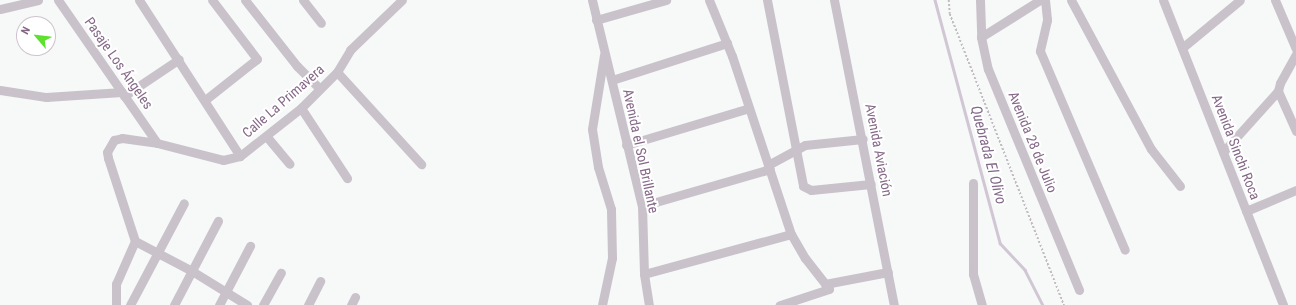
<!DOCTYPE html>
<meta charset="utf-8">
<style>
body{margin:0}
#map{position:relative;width:1296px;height:305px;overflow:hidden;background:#f6f9f8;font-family:"Roboto Condensed",sans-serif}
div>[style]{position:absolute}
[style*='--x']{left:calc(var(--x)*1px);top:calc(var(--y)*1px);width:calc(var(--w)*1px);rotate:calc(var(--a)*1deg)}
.stream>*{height:2.5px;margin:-1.25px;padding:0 1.25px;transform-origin:1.25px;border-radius:1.25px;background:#d1c7d4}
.path>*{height:1.5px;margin-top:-0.75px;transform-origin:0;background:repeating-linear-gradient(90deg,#c2bcc2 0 2px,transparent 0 4px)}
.minor>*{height:9px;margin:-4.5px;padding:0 4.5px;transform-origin:4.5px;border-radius:4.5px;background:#cac2ca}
span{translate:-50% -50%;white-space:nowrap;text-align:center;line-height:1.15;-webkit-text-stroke:4px #fff;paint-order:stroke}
.street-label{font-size:14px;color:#856887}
.water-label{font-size:15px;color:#826989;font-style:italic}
.north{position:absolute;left:16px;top:16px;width:40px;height:40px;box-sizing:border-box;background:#fff;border:1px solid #cec3cf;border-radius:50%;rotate:298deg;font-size:11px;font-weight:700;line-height:16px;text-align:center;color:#856887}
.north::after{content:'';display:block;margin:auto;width:14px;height:18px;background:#5ee12e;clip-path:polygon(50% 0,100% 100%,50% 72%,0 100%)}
</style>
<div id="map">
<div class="stream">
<i style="--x:935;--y:0;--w:252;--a:75"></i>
<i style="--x:1000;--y:243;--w:37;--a:47"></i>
<i style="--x:1025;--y:270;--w:39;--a:63"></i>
</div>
<div class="path">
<i style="--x:949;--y:0;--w:14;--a:86"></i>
<i style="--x:950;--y:14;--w:313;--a:68.6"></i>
</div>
<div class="minor">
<i style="--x:58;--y:0;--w:174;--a:55.3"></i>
<i style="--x:139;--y:0;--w:186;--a:57.1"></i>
<i style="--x:245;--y:0;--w:84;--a:51.8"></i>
<i style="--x:297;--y:66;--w:31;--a:45"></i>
<i style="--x:303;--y:0;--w:29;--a:52"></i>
<i style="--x:592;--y:0;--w:212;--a:76.4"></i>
<i style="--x:642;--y:206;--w:68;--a:88.3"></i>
<i style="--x:644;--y:274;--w:31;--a:81"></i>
<i style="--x:709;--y:0;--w:61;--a:67.7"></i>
<i style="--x:732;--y:56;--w:188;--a:71.7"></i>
<i style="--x:791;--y:234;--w:28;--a:60"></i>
<i style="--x:805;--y:258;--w:39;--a:52"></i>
<i style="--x:829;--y:289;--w:52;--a:161.9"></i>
<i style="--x:767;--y:0;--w:189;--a:79"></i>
<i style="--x:803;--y:186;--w:9;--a:27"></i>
<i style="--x:811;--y:190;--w:60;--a:-5.7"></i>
<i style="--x:834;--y:0;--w:311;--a:78.9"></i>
<i style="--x:980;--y:0;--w:37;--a:88"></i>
<i style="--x:981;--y:37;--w:33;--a:78"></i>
<i style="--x:988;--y:69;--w:239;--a:67.6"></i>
<i style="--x:1045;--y:0;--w:20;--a:84"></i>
<i style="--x:1047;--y:20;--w:32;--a:103"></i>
<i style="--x:1040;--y:51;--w:216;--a:66.9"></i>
<i style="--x:1071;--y:0;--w:169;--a:61.8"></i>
<i style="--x:1151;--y:149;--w:47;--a:51.9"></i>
<i style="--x:1163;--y:0;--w:328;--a:68.5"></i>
<i style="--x:1275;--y:0;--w:53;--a:66.8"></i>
<i style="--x:0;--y:9;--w:39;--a:-13"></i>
<i style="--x:596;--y:20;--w:73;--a:-15.9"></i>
<i style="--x:981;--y:37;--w:70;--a:-32.1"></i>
<i style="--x:1182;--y:48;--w:75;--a:-39.6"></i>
<i style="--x:337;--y:72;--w:125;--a:47.6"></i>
<i style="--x:612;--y:80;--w:121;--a:-17.8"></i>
<i style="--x:0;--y:90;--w:47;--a:8.7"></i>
<i style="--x:46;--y:97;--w:76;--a:-3.8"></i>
<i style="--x:1278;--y:91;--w:44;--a:65.8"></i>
<i style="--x:124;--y:96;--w:66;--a:-33.9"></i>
<i style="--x:205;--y:100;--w:66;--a:-38.3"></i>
<i style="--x:257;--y:59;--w:74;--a:-127.3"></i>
<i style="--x:301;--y:108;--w:84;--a:56.7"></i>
<i style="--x:267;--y:137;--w:35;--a:50"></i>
<i style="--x:626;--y:145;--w:128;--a:-16.7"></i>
<i style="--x:1223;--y:152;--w:82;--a:-48"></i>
<i style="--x:1278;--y:91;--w:8;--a:-76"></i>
<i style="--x:1280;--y:83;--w:33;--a:-61"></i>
<i style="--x:768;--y:165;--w:42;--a:-28.4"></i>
<i style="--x:805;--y:145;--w:58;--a:-5.9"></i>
<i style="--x:973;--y:183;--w:91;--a:90"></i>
<i style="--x:973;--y:274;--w:32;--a:74"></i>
<i style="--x:642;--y:206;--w:133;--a:-16.1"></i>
<i style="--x:1246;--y:211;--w:54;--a:-22.8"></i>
<i style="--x:135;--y:241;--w:64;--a:27.8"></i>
<i style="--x:192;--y:271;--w:65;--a:31.7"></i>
<i style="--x:644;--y:274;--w:152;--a:-15.2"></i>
<i style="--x:825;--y:284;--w:64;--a:-10.8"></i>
<i style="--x:116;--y:305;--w:21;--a:-90"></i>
<i style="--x:116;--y:284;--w:47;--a:-66.2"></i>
<i style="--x:135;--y:241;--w:87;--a:-108"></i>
<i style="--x:108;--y:158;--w:6;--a:-99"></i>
<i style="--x:107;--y:152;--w:14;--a:-60"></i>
<i style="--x:114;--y:140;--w:8;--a:-14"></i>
<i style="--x:122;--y:138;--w:35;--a:8"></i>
<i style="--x:157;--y:143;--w:68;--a:14.4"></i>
<i style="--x:223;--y:160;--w:17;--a:-13"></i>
<i style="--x:240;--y:156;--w:78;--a:-38.2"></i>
<i style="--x:301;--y:108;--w:51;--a:-45"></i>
<i style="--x:337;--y:72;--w:26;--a:-59"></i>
<i style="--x:350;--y:50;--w:72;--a:-43.9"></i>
<i style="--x:130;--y:305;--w:115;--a:-62.1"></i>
<i style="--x:174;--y:305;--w:95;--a:-62.4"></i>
<i style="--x:219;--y:305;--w:67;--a:-62.3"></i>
<i style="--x:263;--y:305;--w:37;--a:-61"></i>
<i style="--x:308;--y:305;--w:27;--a:-63"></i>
<i style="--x:351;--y:305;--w:9;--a:-63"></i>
<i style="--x:602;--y:305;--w:48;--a:-78"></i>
<i style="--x:612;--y:258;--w:49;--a:-91.2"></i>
<i style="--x:611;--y:209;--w:44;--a:-107.2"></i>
<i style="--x:598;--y:167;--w:38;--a:-99"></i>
<i style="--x:592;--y:129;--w:75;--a:-80.8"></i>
</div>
<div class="street-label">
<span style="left:119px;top:63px;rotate:55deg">Pasaje Los Ángeles</span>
<span style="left:283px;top:101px;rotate:-41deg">Calle La Primavera</span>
<span style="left:1033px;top:142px;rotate:68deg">Avenida 28 de Julio</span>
<span style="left:1236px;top:147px;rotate:69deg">Avenida Sinchi Roca</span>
<span style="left:879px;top:150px;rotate:79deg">Avenida Aviación</span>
<span style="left:641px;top:151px;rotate:78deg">Avenida el Sol Brillante</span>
</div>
<div class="water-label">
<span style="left:988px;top:155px;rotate:75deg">Quebrada El Olivo</span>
</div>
<div class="north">N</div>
</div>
